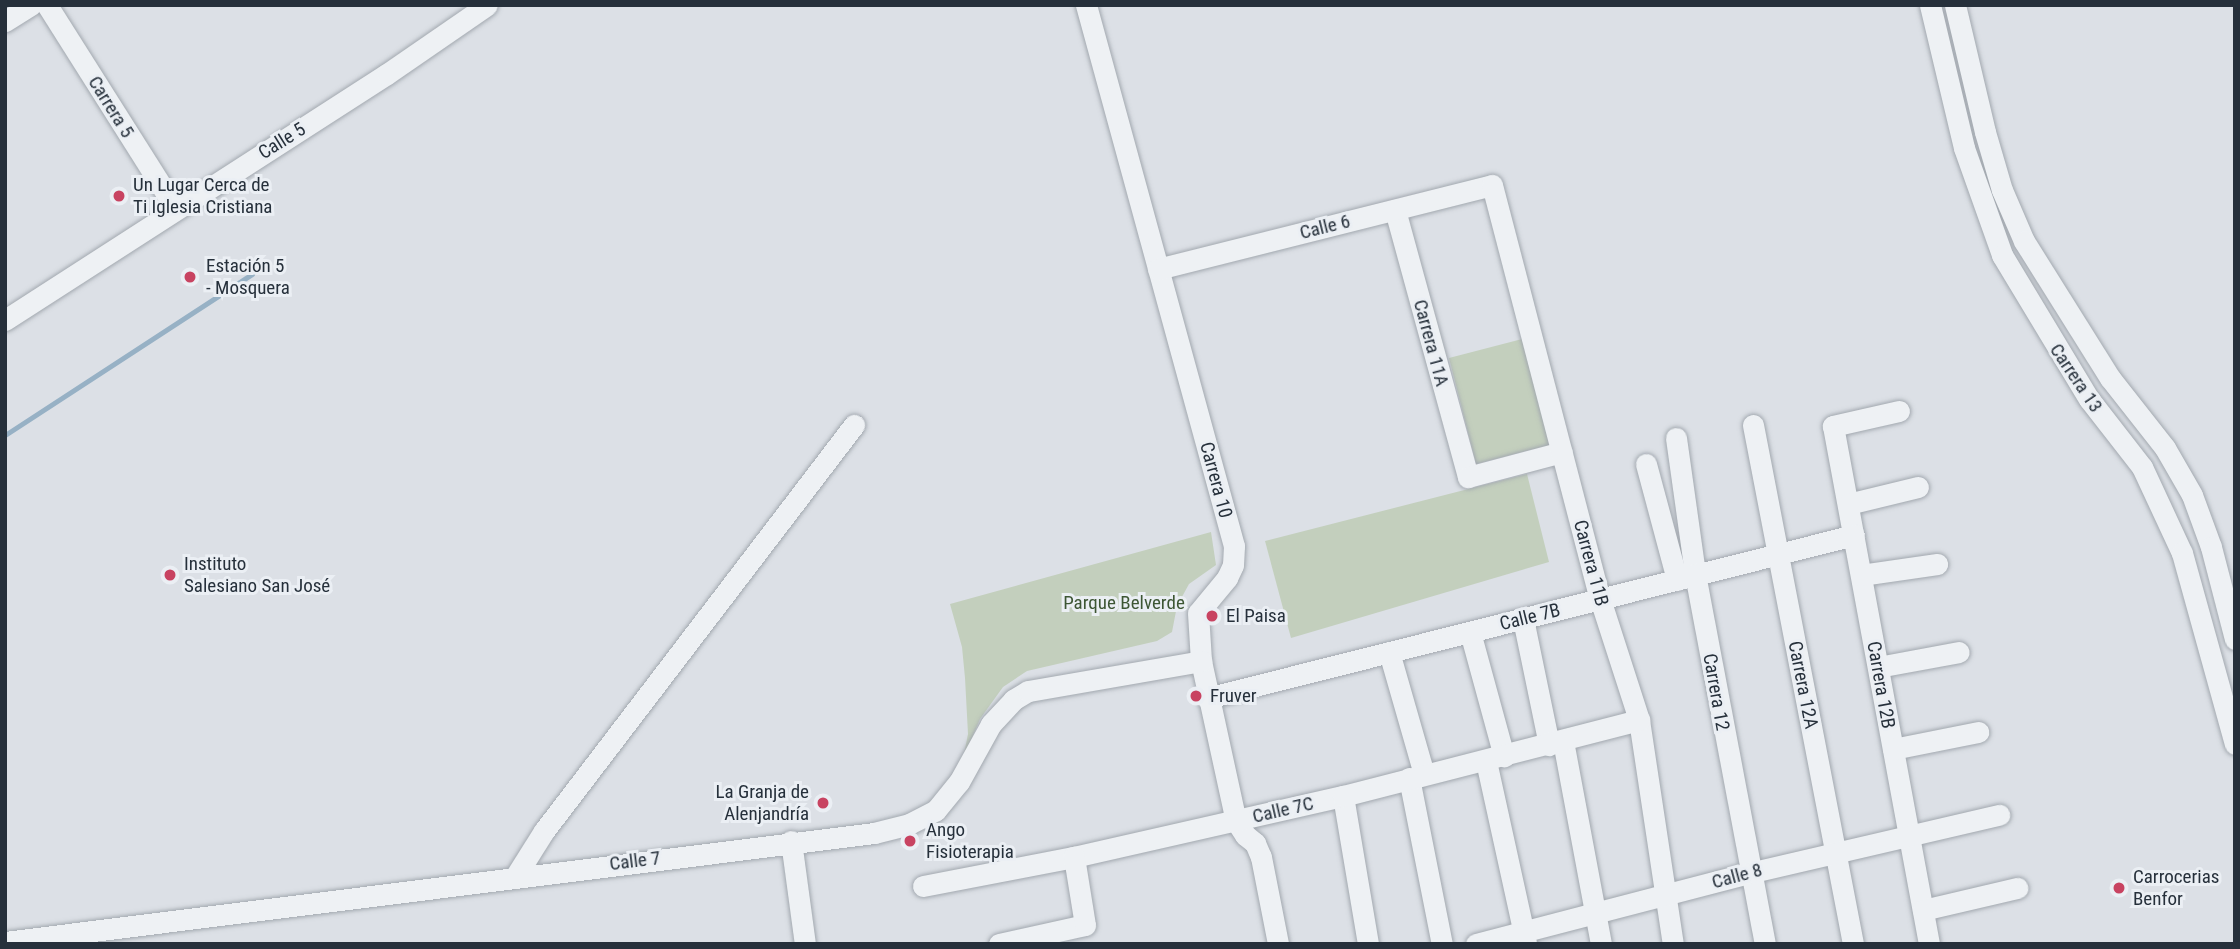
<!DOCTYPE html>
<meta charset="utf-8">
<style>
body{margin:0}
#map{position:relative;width:2240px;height:949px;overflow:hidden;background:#dce0e6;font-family:"Roboto Condensed",sans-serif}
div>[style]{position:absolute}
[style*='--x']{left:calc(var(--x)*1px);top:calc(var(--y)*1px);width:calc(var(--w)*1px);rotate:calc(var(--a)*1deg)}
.green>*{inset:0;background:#c3cfbd}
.stream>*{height:5px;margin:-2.5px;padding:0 2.5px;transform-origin:2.5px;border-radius:2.5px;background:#97b1c5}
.roads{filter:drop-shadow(0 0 2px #a2a8af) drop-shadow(0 0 2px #a2a8af)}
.minor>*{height:21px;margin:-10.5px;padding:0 10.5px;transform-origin:10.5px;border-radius:10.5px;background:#eef1f4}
.dots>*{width:19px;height:19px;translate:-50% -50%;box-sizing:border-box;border:4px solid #ebeff4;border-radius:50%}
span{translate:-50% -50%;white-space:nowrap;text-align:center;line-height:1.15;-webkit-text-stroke:6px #ebeff4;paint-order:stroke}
.street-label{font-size:19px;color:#26303b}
.poi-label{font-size:19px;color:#26303b}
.left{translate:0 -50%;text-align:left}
.right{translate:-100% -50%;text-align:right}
.park-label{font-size:19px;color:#3d5634}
.frame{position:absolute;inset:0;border:7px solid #26303b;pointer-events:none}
</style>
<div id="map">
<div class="green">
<i style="clip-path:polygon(1526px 338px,1553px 444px,1476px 464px,1449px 358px)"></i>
<i style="clip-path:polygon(1527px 474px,1549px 562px,1291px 638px,1265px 541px)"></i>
<i style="clip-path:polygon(1211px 532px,1216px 565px,1189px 584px,1177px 606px,1172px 632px,1157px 641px,1027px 671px,1003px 687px,980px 719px,963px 759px,968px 734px,965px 678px,962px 647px,950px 604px)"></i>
</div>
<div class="stream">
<i style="--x:5;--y:435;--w:295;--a:-33.1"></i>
</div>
<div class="roads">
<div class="minor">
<i style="--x:47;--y:5;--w:241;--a:57.7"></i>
<i style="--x:1086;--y:5;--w:561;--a:74.7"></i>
<i style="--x:1234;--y:546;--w:19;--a:93"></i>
<i style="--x:1233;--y:565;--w:14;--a:115"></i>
<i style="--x:1227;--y:578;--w:45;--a:129.6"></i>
<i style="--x:1198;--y:613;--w:48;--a:86.4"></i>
<i style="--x:1201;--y:661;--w:164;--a:77.7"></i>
<i style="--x:1236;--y:821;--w:17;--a:57"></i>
<i style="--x:1245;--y:835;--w:13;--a:39"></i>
<i style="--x:1255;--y:843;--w:15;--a:67"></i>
<i style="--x:1261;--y:857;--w:89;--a:78.9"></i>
<i style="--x:1930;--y:5;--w:147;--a:76.6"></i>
<i style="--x:1964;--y:148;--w:114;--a:70.4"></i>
<i style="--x:2002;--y:255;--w:168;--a:58.9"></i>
<i style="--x:2089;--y:399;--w:86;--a:52.1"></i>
<i style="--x:2142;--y:467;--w:95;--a:65.1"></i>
<i style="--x:2182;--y:553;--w:198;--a:74.5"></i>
<i style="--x:1955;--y:5;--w:130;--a:76.7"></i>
<i style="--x:1985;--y:132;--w:60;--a:73.7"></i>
<i style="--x:2002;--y:190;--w:56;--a:66.7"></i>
<i style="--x:2024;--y:241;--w:162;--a:57.9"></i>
<i style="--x:2110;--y:378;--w:89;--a:51.8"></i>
<i style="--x:2165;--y:448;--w:54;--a:60.1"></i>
<i style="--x:2192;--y:495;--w:55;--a:69.9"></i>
<i style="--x:2211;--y:547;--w:95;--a:75.4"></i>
<i style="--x:5;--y:21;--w:31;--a:-32"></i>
<i style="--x:1395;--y:210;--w:277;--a:74.7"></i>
<i style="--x:1468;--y:477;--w:97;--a:-14.9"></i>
<i style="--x:1158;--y:269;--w:344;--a:-14.1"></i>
<i style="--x:1492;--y:185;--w:428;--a:75.4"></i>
<i style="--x:1600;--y:599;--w:127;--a:72.1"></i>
<i style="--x:1639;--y:720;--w:227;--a:81.4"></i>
<i style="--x:5;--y:320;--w:454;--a:-32.8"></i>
<i style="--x:387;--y:74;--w:121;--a:-34.6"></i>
<i style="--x:1899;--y:411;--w:68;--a:167.2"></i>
<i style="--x:1833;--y:426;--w:527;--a:79.5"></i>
<i style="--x:1753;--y:425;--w:529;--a:79.09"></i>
<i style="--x:1676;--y:438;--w:137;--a:82"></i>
<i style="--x:1695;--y:574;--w:377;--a:79.3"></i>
<i style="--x:1646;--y:464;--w:120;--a:75"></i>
<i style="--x:1848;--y:504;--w:72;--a:-13.7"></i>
<i style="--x:1861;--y:575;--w:77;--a:-8.2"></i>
<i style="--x:1523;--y:619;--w:129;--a:78.3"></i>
<i style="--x:1470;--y:632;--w:129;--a:74.7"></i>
<i style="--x:1389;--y:652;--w:127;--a:74"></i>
<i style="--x:1878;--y:667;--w:82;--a:-10.5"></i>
<i style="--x:1207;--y:698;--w:667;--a:-14.14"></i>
<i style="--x:1563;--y:741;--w:207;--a:79.4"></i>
<i style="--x:1893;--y:749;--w:87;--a:-11.3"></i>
<i style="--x:1486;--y:761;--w:186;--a:77.6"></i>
<i style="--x:1409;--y:778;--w:169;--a:78.8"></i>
<i style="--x:1343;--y:796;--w:150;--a:80.4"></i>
<i style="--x:791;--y:841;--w:104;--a:82.3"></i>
<i style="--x:515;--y:877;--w:54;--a:-57.8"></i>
<i style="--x:544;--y:831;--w:511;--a:-52.64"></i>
<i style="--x:923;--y:886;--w:154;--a:-10.9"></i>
<i style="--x:1074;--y:857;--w:276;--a:-12.8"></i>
<i style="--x:1343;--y:796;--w:306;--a:-14.4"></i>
<i style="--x:1923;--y:910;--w:97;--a:-13.2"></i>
<i style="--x:5;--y:942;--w:876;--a:-7.15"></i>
<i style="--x:874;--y:833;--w:36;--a:-14"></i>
<i style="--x:909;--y:824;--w:30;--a:-27"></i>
<i style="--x:936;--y:810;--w:36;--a:-51"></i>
<i style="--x:959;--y:782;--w:66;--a:-61.1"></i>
<i style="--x:991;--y:724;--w:33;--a:-47"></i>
<i style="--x:1013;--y:700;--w:17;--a:-31"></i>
<i style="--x:1028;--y:691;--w:176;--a:-9.8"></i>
<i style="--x:999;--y:944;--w:88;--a:-12.5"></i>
<i style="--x:1085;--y:925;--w:69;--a:-99.2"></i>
<i style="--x:1476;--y:944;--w:282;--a:-14.6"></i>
<i style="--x:1749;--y:873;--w:257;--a:-13.1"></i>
</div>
</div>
<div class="dots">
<i style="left:119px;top:196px;background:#c84361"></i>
<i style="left:190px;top:277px;background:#c84361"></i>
<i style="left:170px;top:575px;background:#c84361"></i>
<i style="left:1212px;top:616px;background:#c84361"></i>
<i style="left:1196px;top:696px;background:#c84361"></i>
<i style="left:823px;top:803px;background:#c84361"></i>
<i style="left:910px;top:841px;background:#c84361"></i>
<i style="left:2119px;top:888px;background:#c84361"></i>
</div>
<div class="street-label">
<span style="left:111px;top:107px;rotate:58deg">Carrera 5</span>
<span style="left:282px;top:141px;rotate:-32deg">Calle 5</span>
<span style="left:1325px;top:227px;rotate:-14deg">Calle 6</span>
<span style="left:1431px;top:343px;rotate:75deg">Carrera 11A</span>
<span style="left:2076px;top:378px;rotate:56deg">Carrera 13</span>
<span style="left:1216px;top:480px;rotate:75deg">Carrera 10</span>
<span style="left:1591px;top:563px;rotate:75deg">Carrera 11B</span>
<span style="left:1530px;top:617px;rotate:-14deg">Calle 7B</span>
<span style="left:1803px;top:685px;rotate:79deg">Carrera 12A</span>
<span style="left:1881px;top:685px;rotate:80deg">Carrera 12B</span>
<span style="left:1716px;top:692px;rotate:80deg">Carrera 12</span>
<span style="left:1283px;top:810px;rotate:-13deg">Calle 7C</span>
<span style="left:635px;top:861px;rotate:-7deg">Calle 7</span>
<span style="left:1737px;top:876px;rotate:-15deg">Calle 8</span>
</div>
<div class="poi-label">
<span class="left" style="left:133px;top:196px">Un Lugar Cerca de<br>Ti Iglesia Cristiana</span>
<span class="left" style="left:206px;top:277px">Estación 5<br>- Mosquera</span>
<span class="left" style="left:184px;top:575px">Instituto<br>Salesiano San José</span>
<span class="left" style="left:1226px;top:616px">El Paisa</span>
<span class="left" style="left:1210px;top:696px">Fruver</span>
<span class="right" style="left:809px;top:803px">La Granja de<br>Alenjandría</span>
<span class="left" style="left:926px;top:841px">Ango<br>Fisioterapia</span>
<span class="left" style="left:2133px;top:888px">Carrocerias<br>Benfor</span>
</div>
<div class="park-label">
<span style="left:1124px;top:603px">Parque Belverde</span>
</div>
<div class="frame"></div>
</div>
